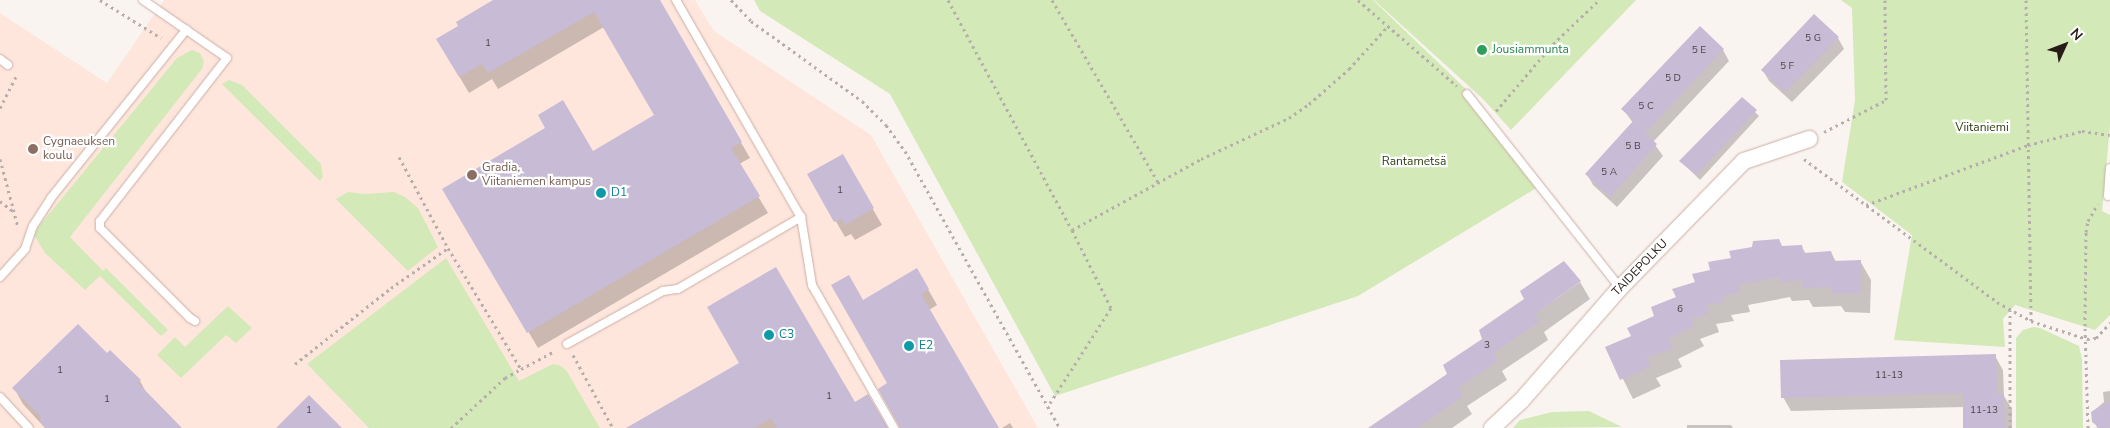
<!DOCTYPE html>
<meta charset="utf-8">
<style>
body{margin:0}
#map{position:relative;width:2110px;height:428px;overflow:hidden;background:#faf4f1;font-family:"Nunito Sans",sans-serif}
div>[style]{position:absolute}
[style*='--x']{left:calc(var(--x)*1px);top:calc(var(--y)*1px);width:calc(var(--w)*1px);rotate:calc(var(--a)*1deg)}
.built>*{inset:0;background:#fee6dd}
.green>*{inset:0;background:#d3e9b8}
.shadow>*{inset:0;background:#0003}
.building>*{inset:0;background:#c7bbd5}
.path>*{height:3px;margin-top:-1.5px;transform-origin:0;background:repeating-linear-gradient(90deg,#b6aeab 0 2.5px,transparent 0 6.5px)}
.roads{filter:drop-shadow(0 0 1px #cbaea2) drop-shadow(0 0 1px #cbaea2)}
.service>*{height:8px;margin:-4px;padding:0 4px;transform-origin:4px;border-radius:4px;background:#fff}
.minor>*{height:16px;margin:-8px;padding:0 8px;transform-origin:8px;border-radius:8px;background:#fff}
.dots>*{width:14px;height:14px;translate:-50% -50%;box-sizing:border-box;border:2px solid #fff;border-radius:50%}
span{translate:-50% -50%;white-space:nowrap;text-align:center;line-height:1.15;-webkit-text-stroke:4.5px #fff;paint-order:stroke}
.number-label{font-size:10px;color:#4f4447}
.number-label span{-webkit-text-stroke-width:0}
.leisure-label{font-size:12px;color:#27864d}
.left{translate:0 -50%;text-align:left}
.park-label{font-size:12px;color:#2d3f0f}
.education-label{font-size:12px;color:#785e54}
.culture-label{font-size:12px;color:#0d838f}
.street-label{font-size:12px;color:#271c18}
.north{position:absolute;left:2040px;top:20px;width:50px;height:50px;-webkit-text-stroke:4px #fff;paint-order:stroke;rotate:47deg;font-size:14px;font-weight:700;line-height:20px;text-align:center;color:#271c18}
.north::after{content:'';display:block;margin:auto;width:18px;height:22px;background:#271c18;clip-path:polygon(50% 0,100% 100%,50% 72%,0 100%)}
</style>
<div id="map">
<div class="built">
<i style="clip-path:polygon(164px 0,695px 0,714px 31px,871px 135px,1038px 428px,0 428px,0 13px,107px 83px)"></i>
</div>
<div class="green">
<i style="clip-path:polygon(754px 0,1373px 0,1470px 93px,1538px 187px,1358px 296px,1055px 396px,890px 94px,760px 11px)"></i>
<i style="clip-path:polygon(1374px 0,1636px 0,1511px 130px,1483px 99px)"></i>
<i style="clip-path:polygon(1841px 0,2110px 0,2110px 126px,2102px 211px,2110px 215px,2110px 315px,2095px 330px,2015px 305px,2003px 319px,2005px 347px,1894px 340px,1912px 235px,1842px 182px,1855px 100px,1852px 8px)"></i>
<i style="clip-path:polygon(192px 50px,200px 53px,204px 62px,202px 69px,70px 237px,103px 271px,106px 268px,168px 330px,161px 336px,100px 276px,85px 290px,45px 253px,34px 235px,40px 225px,177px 58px)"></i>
<i style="clip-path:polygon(229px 80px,242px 85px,321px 164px,323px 177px,320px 181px,222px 84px)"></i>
<i style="clip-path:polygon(348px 192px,365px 194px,394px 192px,405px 197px,418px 208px,438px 247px,408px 271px,336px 199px)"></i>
<i style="clip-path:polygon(446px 258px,519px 381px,553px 364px,559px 365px,566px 370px,600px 428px,369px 428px,307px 364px)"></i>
<i style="clip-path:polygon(228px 306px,252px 328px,236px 343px,226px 335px,181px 378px,157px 355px,175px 337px,185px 347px)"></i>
<i style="clip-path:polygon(2033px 327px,2040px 328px,2079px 346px,2082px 359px,2083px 428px,2016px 428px,2016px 338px,2023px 330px)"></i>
<i style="clip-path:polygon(1589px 411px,1622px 427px,1513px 428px,1520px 420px,1552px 412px)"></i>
</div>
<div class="shadow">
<i style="clip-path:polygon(496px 0,658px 0,750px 158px,739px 164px,768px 213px,538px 348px,444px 189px,593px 152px,656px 115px,604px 27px,498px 89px,492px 79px,469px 93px,438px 40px,460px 27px)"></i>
<i style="clip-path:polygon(1838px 38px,1844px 49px,1792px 102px,1769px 81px,1763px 70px)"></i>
<i style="clip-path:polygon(1723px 50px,1729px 61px,1653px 142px,1663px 156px,1617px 207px,1593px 185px,1587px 174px,1633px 123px,1623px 109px)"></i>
<i style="clip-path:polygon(1742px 99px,1759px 116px,1700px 180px,1681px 161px)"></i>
<i style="clip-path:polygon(842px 156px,882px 225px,855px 240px,851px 234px,845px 237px,809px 175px)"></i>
<i style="clip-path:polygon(1801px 246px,1806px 254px,1831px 252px,1836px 262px,1860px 261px,1871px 280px,1870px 313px,1845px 312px,1841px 306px,1813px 307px,1809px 300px,1792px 301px,1790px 297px,1748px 305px,1750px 312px,1731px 315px,1734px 321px,1716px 324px,1719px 332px,1700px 339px,1704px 346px,1678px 359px,1682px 367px,1656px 378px,1661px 386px,1633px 399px,1607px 347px,1633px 336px,1696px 283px,1782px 247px)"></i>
<i style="clip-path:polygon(917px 270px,937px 305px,929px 310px,998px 428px,900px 428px,889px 384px,863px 301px)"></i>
<i style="clip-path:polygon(1580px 282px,1590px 299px,1544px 332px,1548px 340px,1502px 371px,1507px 380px,1467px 406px,1472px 414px,1452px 428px,1370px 428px)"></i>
<i style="clip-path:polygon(110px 351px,140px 381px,148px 396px,180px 428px,45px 428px,23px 404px,14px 388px,107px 355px)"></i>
<i style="clip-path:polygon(1995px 356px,2003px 370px,2004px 396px,2012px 409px,2012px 428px,1964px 428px,1964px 407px,1791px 411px,1783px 397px)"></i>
<i style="clip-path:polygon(740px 363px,855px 404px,886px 428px,629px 428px)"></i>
<i style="clip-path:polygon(2110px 391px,2110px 428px,2097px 428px,2092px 412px,2104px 402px,2103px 392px)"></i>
<i style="clip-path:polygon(1010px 423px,1013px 428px,1002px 428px)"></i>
<i style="clip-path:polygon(1687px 425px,1731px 425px,1733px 428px,1687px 428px)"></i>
</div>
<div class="building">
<i style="clip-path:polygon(493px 0,660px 0,742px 142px,731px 148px,760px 196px,527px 333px,442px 189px,545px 128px,538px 115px,563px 100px,593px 151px,654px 115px,594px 12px,488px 73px,482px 64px,459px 77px,436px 39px,458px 26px,456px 22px)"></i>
<i style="clip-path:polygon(1814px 14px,1839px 37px,1785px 92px,1761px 70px)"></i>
<i style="clip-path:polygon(1700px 26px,1724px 49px,1645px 133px,1657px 144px,1610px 197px,1585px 174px,1634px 120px,1621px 109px)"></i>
<i style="clip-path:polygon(1742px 97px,1757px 110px,1696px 175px,1679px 161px)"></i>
<i style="clip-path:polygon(843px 154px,874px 208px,845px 225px,841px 219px,834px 222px,807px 174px)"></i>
<i style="clip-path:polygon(1779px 239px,1782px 246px,1802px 245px,1804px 253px,1831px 251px,1833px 261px,1861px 260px,1860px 294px,1832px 293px,1831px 287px,1801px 288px,1804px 280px,1780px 282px,1779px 277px,1738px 285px,1740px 293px,1721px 296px,1725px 302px,1706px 305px,1709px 313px,1690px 319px,1694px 326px,1668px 339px,1673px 348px,1646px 358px,1651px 366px,1620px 380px,1605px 347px,1631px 336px,1627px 328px,1654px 316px,1651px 307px,1676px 297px,1672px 289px,1695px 282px,1692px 274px,1710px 270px,1708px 262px,1731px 258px,1729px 251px,1752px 247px,1753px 241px)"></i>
<i style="clip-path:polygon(1564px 261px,1581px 281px,1535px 314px,1539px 322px,1493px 353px,1498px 361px,1458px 388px,1463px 396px,1417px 428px,1368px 428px,1447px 374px,1443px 365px,1482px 339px,1479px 330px,1524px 299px,1520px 291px)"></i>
<i style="clip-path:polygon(776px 267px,855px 402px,868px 394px,888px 428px,777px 428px,771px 418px,754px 428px,626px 428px,739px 363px,707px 307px)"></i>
<i style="clip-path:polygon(917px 268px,929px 289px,921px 294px,999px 428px,900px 428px,878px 389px,887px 383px,831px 285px,849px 275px,863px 300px)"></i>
<i style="clip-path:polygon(78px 324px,107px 353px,110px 350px,141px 380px,138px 383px,182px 428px,46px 428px,39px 421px,41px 417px,12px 388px)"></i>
<i style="clip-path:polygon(1996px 354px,1997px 394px,2004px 394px,2005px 428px,1963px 428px,1963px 393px,1781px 398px,1780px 360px)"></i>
<i style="clip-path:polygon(309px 395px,342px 428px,276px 428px)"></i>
<i style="clip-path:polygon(2110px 401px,2110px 428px,2100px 428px,2092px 422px,2091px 412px)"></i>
</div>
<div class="path">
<i style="--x:100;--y:0;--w:72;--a:31.9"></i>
<i style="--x:731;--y:0;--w:29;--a:46"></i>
<i style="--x:751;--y:21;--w:137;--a:35.8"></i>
<i style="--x:862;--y:101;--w:34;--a:45"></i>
<i style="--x:886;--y:125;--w:32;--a:54"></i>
<i style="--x:905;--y:151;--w:317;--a:60.8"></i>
<i style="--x:948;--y:0;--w:261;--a:61.7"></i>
<i style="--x:1072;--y:230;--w:87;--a:63.4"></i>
<i style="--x:1111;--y:308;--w:117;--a:122.7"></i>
<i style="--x:1052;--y:0;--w:211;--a:59.8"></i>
<i style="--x:1358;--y:0;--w:131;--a:41"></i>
<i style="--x:2026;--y:0;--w:321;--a:89.1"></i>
<i style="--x:0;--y:108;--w:37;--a:-63"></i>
<i style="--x:1496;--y:111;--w:88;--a:-49.6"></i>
<i style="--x:1553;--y:44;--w:64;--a:-43.7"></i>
<i style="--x:1824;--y:132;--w:70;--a:-27.3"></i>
<i style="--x:1886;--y:100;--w:100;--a:-90.6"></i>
<i style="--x:399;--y:157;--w:103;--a:61.7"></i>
<i style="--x:448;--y:248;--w:141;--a:58.9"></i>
<i style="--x:521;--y:369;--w:38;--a:-28"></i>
<i style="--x:0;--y:159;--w:70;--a:75.2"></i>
<i style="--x:1804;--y:159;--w:240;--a:36.5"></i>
<i style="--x:1997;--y:302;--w:39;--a:29"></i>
<i style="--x:2031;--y:321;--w:59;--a:17.8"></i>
<i style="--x:2087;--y:339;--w:9;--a:-6"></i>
<i style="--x:2096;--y:338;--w:21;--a:-47"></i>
<i style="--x:0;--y:201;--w:16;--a:38"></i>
<i style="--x:1866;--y:205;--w:173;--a:-20.3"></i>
<i style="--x:2028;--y:145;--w:56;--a:-14.5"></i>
<i style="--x:2082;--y:131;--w:28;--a:8"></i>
<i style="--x:1072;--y:230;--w:147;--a:-28.8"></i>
<i style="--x:1201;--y:159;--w:97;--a:-25"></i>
<i style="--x:1289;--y:118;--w:24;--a:-35"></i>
<i style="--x:1309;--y:104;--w:53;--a:-41.2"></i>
<i style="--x:1349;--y:69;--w:58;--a:-47.8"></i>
<i style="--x:573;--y:355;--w:83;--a:61.3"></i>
<i style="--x:295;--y:364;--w:122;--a:-38.4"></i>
<i style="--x:391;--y:288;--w:70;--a:-35.1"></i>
<i style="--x:451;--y:428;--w:74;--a:-42.8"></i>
<i style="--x:505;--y:378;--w:18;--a:-29"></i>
<i style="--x:2010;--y:428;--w:118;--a:-90"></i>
<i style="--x:2088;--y:428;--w:102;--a:-91.7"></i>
<i style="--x:2085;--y:326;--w:94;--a:-89.4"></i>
<i style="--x:2086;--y:232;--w:11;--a:-80"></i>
<i style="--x:2088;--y:221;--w:20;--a:-60"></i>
</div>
<div class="roads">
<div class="service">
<i style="--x:143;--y:0;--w:102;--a:34.6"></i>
<i style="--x:227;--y:58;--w:207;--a:127.9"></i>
<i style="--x:100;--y:221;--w:7;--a:90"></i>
<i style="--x:100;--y:228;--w:127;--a:45"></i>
<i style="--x:190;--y:318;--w:6;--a:31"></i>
<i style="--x:676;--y:0;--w:250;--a:60.1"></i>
<i style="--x:801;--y:217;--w:69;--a:80.8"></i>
<i style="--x:812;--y:285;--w:165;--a:60.2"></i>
<i style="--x:0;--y:59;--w:10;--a:37"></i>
<i style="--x:1467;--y:94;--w:247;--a:51.7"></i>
<i style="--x:2108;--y:196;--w:28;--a:-86"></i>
<i style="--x:0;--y:277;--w:38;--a:-48"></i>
<i style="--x:25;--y:249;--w:24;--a:-71"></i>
<i style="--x:33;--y:226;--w:33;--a:-57"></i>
<i style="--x:51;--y:198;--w:216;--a:-51.2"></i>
<i style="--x:567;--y:344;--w:110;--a:-28.9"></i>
<i style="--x:663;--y:291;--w:15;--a:-8"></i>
<i style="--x:678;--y:289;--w:143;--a:-30.3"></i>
<i style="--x:0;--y:397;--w:42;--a:46.9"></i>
</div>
<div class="minor">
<i style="--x:1492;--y:428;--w:40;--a:-43"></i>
<i style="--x:1521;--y:401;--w:150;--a:-48.8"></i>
<i style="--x:1620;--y:288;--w:177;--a:-45.7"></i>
<i style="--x:1744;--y:161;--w:69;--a:-18.7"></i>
</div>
</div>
<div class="dots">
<i style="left:1482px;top:50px;background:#2e9e5b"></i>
<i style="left:33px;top:149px;background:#8d6e63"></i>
<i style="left:472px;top:175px;background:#8d6e63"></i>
<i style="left:601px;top:193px;background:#0f9aa8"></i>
<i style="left:769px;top:335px;background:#0f9aa8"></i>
<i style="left:909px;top:346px;background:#0f9aa8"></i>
</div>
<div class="number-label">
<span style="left:1813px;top:39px">5 G</span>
<span style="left:488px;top:44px">1</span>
<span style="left:1699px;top:51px">5 E</span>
<span style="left:1787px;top:67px">5 F</span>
<span style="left:1673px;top:79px">5 D</span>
<span style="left:1646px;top:107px">5 C</span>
<span style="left:1633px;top:147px">5 B</span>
<span style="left:1609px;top:173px">5 A</span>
<span style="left:840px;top:191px">1</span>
<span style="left:1680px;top:310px">6</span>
<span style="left:1487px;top:346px">3</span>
<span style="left:60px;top:371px">1</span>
<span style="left:1889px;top:376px">11-13</span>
<span style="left:829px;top:397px">1</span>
<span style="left:107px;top:400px">1</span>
<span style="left:309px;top:411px">1</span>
<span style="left:1984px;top:411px">11-13</span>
</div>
<div class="leisure-label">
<span class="left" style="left:1492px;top:50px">Jousiammunta</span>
</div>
<div class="park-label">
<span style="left:1982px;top:128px">Viitaniemi</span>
<span style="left:1414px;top:162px">Rantametsä</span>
</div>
<div class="education-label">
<span class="left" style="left:43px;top:149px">Cygnaeuksen<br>koulu</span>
<span class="left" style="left:482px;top:175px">Gradia,<br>Viitaniemen kampus</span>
</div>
<div class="culture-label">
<span class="left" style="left:611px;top:193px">D1</span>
<span class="left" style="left:779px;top:335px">C3</span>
<span class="left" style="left:919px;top:346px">E2</span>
</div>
<div class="street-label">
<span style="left:1640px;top:268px;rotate:-46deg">TAIDEPOLKU</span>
</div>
<div class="north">N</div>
</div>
